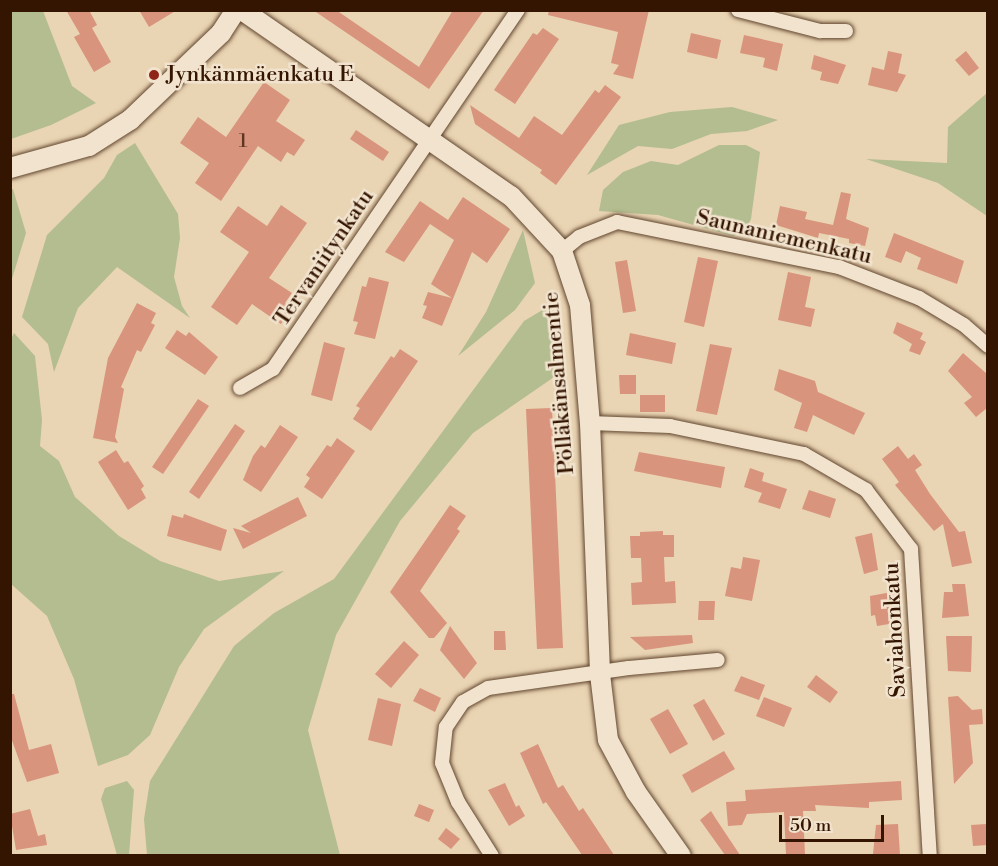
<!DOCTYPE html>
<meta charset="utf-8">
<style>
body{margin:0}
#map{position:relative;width:998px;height:866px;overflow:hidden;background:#e9d4b3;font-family:"Libre Bodoni",serif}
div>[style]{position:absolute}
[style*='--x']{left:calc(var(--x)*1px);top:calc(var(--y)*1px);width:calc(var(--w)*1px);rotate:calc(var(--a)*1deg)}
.green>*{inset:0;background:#b3bd8f}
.building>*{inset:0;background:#d8947c}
.roads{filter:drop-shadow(0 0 2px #61452e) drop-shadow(0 0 2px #61452e)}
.street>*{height:14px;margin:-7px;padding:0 7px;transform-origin:7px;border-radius:7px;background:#f1e3ce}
.secondary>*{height:20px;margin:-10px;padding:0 10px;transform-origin:10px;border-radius:10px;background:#f1e3ce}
.dots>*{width:16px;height:16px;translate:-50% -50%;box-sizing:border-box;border:3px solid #f1e3ce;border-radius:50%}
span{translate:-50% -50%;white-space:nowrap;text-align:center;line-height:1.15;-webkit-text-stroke:5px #f1e3ce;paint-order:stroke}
.number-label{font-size:20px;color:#5d3520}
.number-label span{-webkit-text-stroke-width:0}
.poi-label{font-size:22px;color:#341501}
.left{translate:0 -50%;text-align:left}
.street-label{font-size:22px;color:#341501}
.frame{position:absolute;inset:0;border:12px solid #341501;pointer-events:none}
.scale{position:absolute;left:779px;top:815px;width:105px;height:27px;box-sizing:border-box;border:3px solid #341501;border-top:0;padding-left:8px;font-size:18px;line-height:21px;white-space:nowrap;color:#341501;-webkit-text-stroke:4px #f1e3ce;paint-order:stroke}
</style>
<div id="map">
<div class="green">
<i style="clip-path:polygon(10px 11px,43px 11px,72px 86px,96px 103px,51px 125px,11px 139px)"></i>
<i style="clip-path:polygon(987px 93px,987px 216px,938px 183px,866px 159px,947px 163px,948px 127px)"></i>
<i style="clip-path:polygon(732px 107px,778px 120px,747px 131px,711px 134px,672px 149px,638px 146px,587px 175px,619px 125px,670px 112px)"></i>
<i style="clip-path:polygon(135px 143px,178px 214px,180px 238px,174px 277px,182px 306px,190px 318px,117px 267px,78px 308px,54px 372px,48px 344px,22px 317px,47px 235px,104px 178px,117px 155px)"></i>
<i style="clip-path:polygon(719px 145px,746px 145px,760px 152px,751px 219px,745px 231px,733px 236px,658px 215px,599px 211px,603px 190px,623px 172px,651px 161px,678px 165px)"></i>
<i style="clip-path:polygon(13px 189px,26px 233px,11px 282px,10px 190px)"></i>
<i style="clip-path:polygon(523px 230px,535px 283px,515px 310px,458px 356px,486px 312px)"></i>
<i style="clip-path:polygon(551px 305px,557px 375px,473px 433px,400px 521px,336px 635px,308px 730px,340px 855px,147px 855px,144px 819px,150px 781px,234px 646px,274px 613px,334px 579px,524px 321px)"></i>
<i style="clip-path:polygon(14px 333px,35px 356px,42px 420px,40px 446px,59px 461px,75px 497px,119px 536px,160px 561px,219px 581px,284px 571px,204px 629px,179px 667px,150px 735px,128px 755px,98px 766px,74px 679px,47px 616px,11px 584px,10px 341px)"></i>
<i style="clip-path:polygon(127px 781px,134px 790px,129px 855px,117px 855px,101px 799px,105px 788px)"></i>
</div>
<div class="building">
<i style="clip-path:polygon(66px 10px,89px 10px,97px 25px,92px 28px,111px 62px,94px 72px,74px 37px,80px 34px)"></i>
<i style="clip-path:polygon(139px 10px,177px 10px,149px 27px)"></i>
<i style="clip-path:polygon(313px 10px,336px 10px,419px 67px,453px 10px,484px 10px,429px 89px)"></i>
<i style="clip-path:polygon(549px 10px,649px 10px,633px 79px,613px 74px,619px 65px,611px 63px,618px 32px,548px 15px)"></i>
<i style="clip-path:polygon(543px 28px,559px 39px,515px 104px,494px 90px,533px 33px,537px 35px)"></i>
<i style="clip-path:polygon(691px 33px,721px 40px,717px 59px,687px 52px)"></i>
<i style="clip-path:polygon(744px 35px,783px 44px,777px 71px,763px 67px,765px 58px,740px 53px)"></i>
<i style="clip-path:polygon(888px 51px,902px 54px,898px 73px,906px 75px,897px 92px,868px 85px,872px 67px,884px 70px)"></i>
<i style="clip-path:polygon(966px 51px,979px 68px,969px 76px,955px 60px)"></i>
<i style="clip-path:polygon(814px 55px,846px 65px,838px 84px,820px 80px,822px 72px,811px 69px)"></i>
<i style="clip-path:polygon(264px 82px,290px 100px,276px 121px,305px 140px,294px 156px,287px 152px,281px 162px,258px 146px,221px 201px,195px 183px,209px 163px,180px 143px,198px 117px,226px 137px)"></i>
<i style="clip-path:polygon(605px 85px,621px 97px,556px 185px,540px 173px,542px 170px,475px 124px,470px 105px,519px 138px,534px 116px,562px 135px,595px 90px,599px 93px)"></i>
<i style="clip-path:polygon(356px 130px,389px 152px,383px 161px,350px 139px)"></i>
<i style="clip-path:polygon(841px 192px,851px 194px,846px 219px,869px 228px,865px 246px,849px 243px,849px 239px,819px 233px,818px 238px,776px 225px,780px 206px,807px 212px,805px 219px,833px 225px)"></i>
<i style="clip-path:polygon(463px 197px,510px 229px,487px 263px,472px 252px,442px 326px,422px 318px,427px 306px,423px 305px,428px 292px,452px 298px,431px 284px,454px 240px,430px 224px,404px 262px,385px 252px,420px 201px,448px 220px)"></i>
<i style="clip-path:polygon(281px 205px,307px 223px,269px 278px,292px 293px,285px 303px,292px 308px,281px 324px,252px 304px,237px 325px,211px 307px,249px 252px,220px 232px,238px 206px,267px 226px)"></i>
<i style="clip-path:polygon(894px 233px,964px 261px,957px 284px,917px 269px,921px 258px,906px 251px,901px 263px,885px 257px)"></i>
<i style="clip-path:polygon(698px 257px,718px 261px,704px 327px,684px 322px)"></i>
<i style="clip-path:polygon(627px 260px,636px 311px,623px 313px,615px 262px)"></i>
<i style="clip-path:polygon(788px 272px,811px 277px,805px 307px,815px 309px,811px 327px,778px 320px)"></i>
<i style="clip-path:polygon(369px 277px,389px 282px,375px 339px,354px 334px,358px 322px,353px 321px,362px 286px,366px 287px)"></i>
<i style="clip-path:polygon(137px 303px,156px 313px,151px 323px,155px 325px,141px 352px,137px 350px,121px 387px,124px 389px,115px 437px,118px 443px,93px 438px,108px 358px)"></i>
<i style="clip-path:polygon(897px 322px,923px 333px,920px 339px,926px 342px,920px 355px,909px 351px,912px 344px,893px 333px)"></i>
<i style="clip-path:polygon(177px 330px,186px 336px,189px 332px,218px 357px,205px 375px,165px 348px)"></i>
<i style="clip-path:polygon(630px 333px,676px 343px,672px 364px,626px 355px)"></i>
<i style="clip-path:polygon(324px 342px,345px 348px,332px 401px,311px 395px)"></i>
<i style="clip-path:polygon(710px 344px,732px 348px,717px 415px,696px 411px)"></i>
<i style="clip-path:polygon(400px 349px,418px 361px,371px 431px,353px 419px,360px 408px,356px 406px,391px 356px,394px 358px)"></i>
<i style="clip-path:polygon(963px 353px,987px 374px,987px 408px,976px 417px,964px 403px,972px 397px,948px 371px)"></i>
<i style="clip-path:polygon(779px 369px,815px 381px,818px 392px,865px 413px,854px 435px,813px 415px,807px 432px,794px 428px,802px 403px,774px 390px)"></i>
<i style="clip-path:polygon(619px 375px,636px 375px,636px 394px,620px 394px)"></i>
<i style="clip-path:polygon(640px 395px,665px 395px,665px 412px,640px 412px)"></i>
<i style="clip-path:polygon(198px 399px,209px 406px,163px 474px,152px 467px)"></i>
<i style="clip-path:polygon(552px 408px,563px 648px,537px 649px,526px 409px)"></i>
<i style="clip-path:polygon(235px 424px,245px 431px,199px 499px,189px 492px)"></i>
<i style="clip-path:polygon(280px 425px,298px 437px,261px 492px,243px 480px,253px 456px,261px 445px,265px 448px)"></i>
<i style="clip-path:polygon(337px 438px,355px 451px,322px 499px,304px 487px,310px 478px,306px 475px,327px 445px,331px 447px)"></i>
<i style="clip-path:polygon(898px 446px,908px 459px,914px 454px,922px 465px,915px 470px,930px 494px,959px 532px,965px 531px,972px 563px,952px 567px,943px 524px,934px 531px,895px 485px,899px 482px,882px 459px)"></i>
<i style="clip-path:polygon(116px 450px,124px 463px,128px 461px,144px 486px,141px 489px,146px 498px,128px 510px,98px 462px)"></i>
<i style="clip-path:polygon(639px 452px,725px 467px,721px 488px,634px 471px)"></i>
<i style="clip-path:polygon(750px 468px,764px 473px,762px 481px,787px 489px,780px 509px,758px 502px,762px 493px,744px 487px)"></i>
<i style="clip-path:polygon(809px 490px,836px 499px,830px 518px,802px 509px)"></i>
<i style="clip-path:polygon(298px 497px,307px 516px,243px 549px,233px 528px,251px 533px,241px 526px)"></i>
<i style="clip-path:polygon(450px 505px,466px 516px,457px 529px,460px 531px,420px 591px,447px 623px,434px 638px,429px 638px,390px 592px)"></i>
<i style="clip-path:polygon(184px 514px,227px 530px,221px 551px,167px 536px,172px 515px,183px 518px)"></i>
<i style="clip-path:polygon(663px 531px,663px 535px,674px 535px,674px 557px,664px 557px,665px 582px,675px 581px,676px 603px,632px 605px,631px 583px,642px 582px,641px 558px,631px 558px,630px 536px,640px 536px,640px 532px)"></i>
<i style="clip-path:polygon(872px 533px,878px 570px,864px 574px,855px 537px)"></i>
<i style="clip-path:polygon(743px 557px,760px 560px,752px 601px,725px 596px,731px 567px,741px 569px)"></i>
<i style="clip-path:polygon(952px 584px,965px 584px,969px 616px,942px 618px,944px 592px,953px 592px)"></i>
<i style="clip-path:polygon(892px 592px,895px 623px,877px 626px,875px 615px,871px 616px,870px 596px)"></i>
<i style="clip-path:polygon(699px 601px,715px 601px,714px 620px,698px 620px)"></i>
<i style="clip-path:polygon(450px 626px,477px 663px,464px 679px,440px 650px)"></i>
<i style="clip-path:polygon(494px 631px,505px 631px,506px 650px,494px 650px)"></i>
<i style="clip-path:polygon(692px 635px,693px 643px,645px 650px,630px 637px)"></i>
<i style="clip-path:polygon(946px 636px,972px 636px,971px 672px,948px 671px)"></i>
<i style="clip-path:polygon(404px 641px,419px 655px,391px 688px,375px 674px)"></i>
<i style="clip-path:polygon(816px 675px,838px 692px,830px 703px,807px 687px)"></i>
<i style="clip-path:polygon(741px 676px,765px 685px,759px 700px,734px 691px)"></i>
<i style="clip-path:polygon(420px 688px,441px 698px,435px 712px,413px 701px)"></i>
<i style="clip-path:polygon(10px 694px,14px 694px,29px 750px,51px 744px,59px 773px,27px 782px,10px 735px)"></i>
<i style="clip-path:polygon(958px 696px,972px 710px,982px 709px,983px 724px,969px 725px,973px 763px,954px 784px,948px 697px)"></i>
<i style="clip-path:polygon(764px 697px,792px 708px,784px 727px,756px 716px)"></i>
<i style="clip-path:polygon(378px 698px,401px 704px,392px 746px,368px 740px)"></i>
<i style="clip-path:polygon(704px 699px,725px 734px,713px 741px,693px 705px)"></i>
<i style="clip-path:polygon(668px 709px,688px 744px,670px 754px,650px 719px)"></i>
<i style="clip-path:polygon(538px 744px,558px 788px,563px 785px,579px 811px,583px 808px,614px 855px,582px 855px,546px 802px,543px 804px,520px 753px)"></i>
<i style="clip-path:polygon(724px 751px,735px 769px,692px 793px,682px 775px)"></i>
<i style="clip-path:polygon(901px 781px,902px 800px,869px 802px,869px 808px,815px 805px,816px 811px,803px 811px,805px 855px,786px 855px,784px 812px,747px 814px,742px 825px,728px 826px,726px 802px,746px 801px,745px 790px)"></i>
<i style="clip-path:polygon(505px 783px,516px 807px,519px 805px,525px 816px,509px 826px,488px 790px)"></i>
<i style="clip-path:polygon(419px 804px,434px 810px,429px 822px,414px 816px)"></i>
<i style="clip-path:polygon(30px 809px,38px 836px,45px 834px,47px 845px,16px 850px,10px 814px)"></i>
<i style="clip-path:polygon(711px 811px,716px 819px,740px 855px,725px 855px,700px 820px)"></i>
<i style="clip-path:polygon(898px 824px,900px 855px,873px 854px,876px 825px)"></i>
<i style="clip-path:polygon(987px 824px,987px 845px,973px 846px,971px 825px)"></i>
<i style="clip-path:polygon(446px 828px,460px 839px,451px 849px,438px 839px)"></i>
</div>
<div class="roads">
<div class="street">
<i style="--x:738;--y:10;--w:85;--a:14.4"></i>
<i style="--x:820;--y:31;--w:26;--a:0"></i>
<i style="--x:562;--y:251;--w:22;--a:-39"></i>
<i style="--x:579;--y:237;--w:41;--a:-21.5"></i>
<i style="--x:617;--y:222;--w:227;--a:11.5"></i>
<i style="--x:839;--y:267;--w:86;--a:21.2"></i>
<i style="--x:919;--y:298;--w:52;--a:31"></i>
<i style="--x:964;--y:325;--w:32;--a:41"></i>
<i style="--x:240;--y:388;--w:38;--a:-30"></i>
<i style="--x:273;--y:369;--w:435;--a:-55.7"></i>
<i style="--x:590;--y:423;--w:80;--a:2.1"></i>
<i style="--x:670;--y:426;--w:137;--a:11.8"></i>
<i style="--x:804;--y:454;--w:72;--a:30.1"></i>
<i style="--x:866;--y:490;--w:74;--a:52.7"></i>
<i style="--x:911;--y:549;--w:308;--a:86.5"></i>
<i style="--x:492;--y:856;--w:64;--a:-122.2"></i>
<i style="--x:458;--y:802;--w:42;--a:-112.3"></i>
<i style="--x:442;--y:763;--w:36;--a:-84"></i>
<i style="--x:446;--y:727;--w:30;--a:-56"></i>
<i style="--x:463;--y:702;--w:29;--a:-29"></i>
<i style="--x:488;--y:688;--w:142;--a:-8.1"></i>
<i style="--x:629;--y:668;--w:89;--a:-5.1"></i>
</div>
<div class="secondary">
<i style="--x:242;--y:10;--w:327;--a:34.7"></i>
<i style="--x:511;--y:196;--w:75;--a:47.2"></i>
<i style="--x:562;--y:251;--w:57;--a:71.6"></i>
<i style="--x:580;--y:305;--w:118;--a:85.2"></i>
<i style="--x:590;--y:423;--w:251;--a:87.7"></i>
<i style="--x:600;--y:674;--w:66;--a:83.1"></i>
<i style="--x:608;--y:740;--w:59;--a:61.7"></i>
<i style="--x:636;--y:792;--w:78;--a:54.9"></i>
<i style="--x:10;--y:168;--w:82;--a:-15.6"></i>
<i style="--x:89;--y:146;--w:49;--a:-32.4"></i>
<i style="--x:130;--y:120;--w:126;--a:-43.7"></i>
<i style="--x:221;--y:33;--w:27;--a:-57"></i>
</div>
</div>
<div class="dots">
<i style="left:154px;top:75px;background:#8f2418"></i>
</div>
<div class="number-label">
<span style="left:243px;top:141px">1</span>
</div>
<div class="poi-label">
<span class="left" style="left:166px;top:75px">Jynkänmäenkatu E</span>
</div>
<div class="street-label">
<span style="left:784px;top:237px;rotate:13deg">Saunaniemenkatu</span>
<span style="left:324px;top:258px;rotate:-56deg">Tervaniitynkatu</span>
<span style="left:559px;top:383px;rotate:-95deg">Pölläkänsalmentie</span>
<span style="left:895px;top:630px;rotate:-93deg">Saviahonkatu</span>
</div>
<div class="frame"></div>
<div class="scale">50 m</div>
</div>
